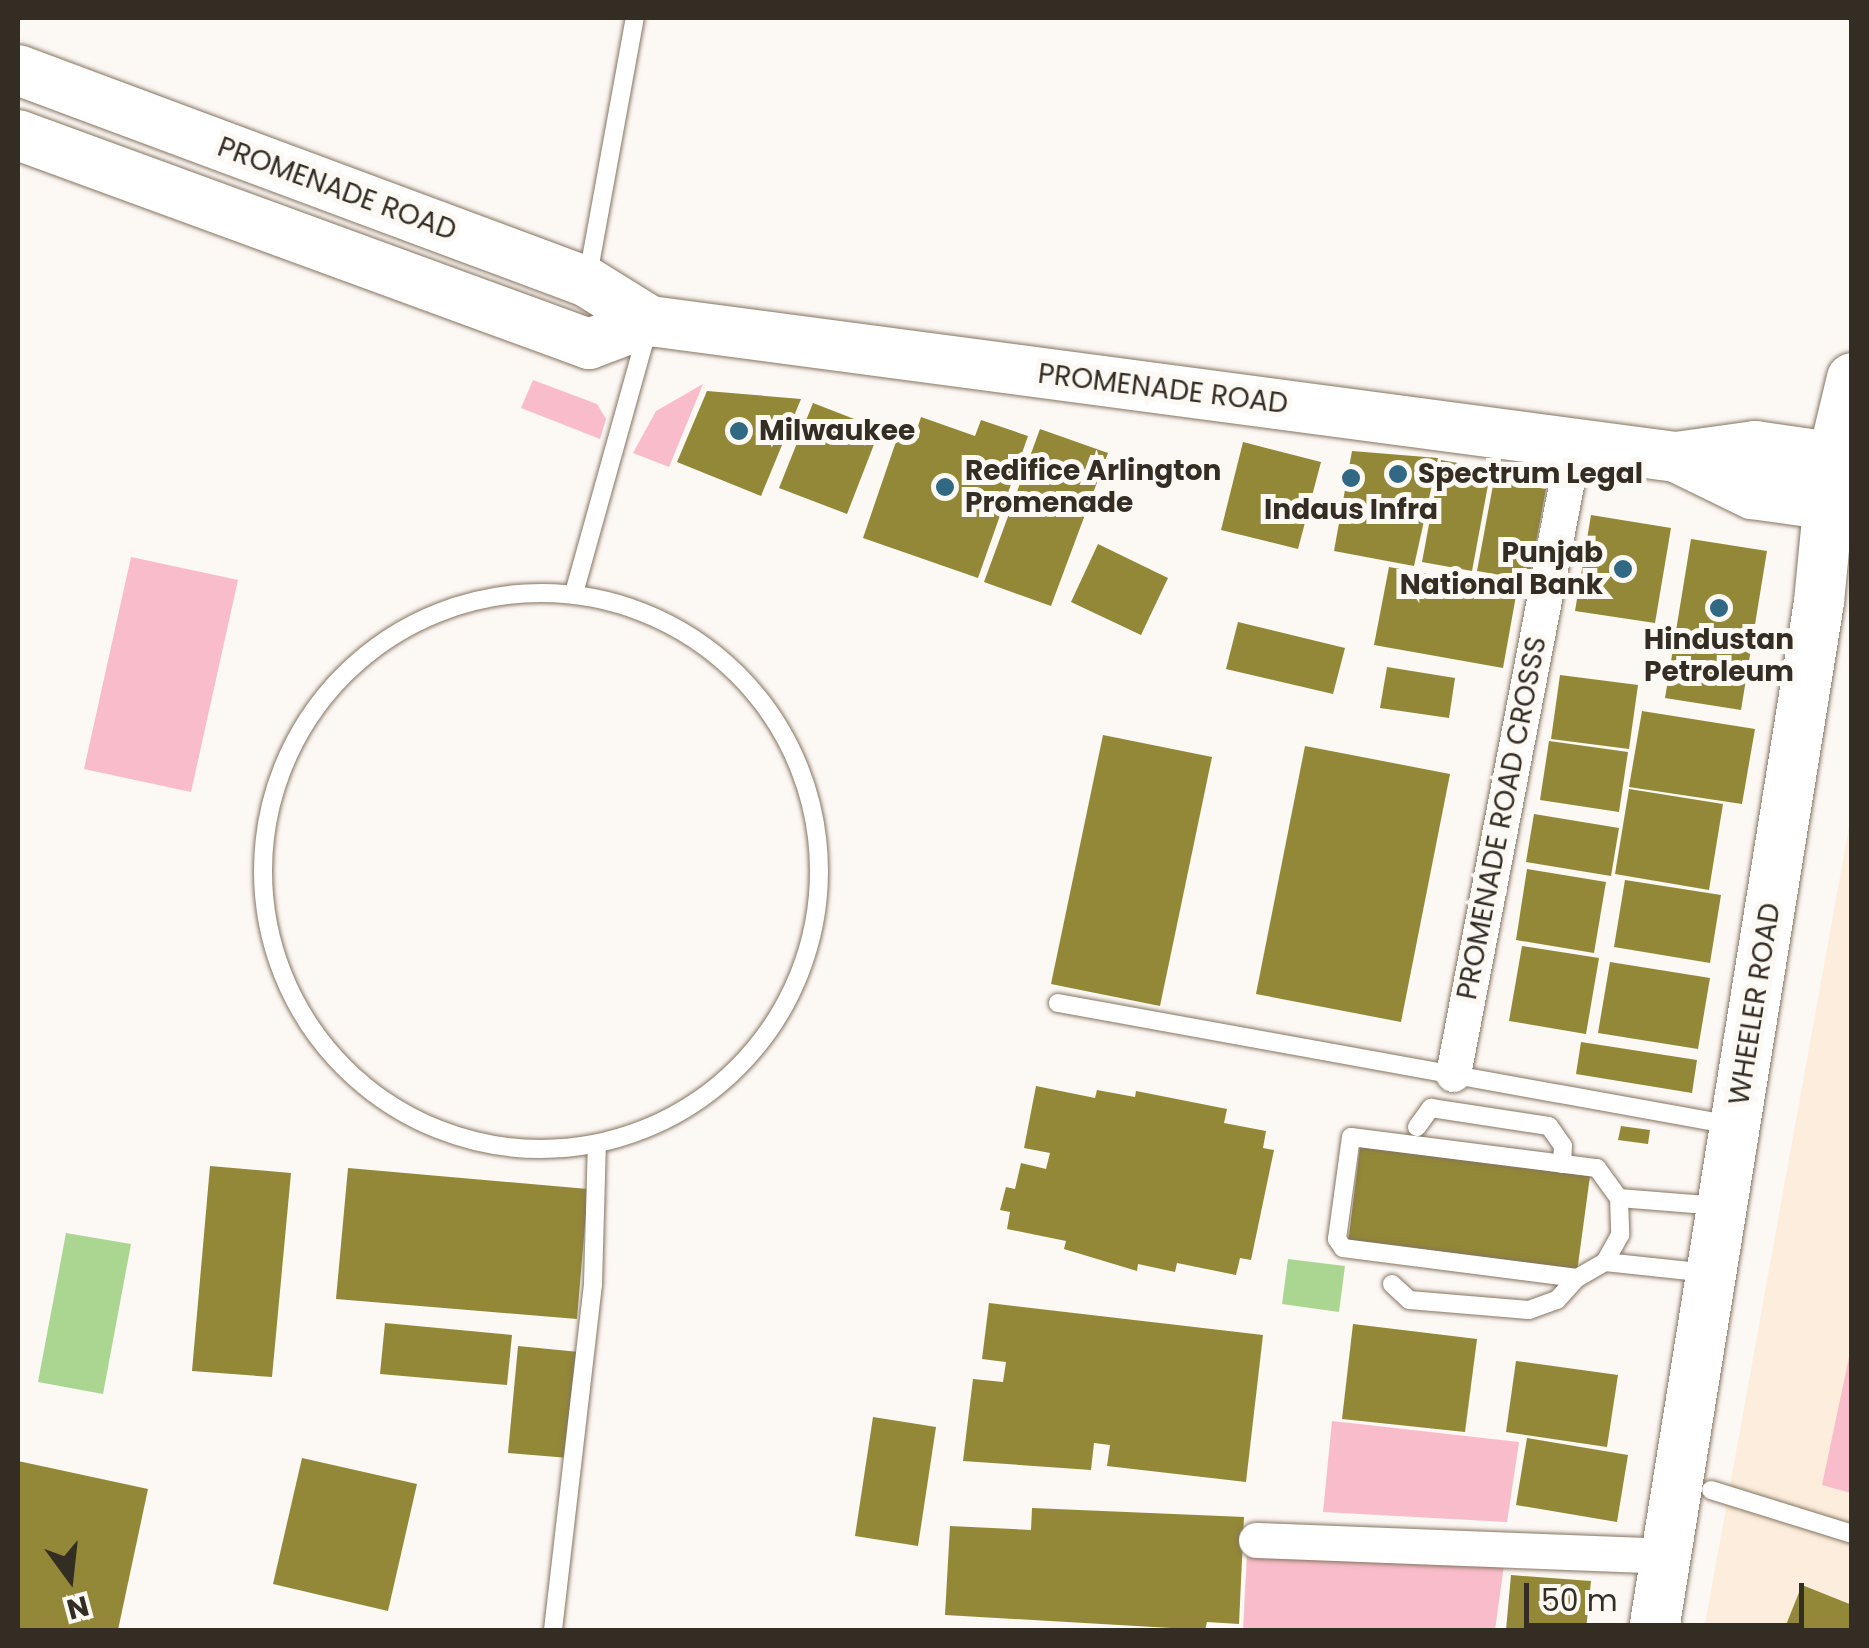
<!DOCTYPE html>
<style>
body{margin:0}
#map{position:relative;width:1869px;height:1648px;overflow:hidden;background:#fcf8f4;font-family:Poppins,sans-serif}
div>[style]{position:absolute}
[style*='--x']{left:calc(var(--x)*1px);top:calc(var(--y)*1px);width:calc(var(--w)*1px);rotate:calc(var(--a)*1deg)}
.built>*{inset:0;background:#fceddc}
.green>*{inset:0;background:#f9bcca}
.water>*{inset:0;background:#abd692}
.building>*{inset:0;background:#928837}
.roads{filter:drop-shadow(0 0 2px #867460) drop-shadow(0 0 2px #867460)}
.lane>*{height:18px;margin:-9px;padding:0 9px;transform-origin:9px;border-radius:9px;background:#fff}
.lane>.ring{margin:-9px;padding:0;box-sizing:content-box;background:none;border:18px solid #fff;border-radius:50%}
.street>*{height:35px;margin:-17.5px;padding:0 17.5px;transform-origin:17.5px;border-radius:17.5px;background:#fff}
.secondary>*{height:50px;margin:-25px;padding:0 25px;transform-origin:25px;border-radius:25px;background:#fff}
.dots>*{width:28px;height:28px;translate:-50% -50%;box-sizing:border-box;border:5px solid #fcf8f4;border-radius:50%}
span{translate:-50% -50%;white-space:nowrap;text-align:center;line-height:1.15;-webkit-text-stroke:10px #fcf8f4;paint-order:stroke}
.street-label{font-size:28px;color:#342d24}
.poi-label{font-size:28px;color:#342d24;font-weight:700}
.left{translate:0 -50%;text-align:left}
.right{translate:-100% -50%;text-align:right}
.frame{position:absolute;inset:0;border:20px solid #342d24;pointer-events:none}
.north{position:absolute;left:20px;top:1528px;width:100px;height:100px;-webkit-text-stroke:8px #fcf8f4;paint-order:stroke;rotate:165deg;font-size:28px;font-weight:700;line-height:40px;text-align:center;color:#342d24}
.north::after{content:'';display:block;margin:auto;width:35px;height:45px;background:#342d24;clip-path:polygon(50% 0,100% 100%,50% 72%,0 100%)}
.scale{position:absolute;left:1524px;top:1583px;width:280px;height:45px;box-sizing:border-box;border:5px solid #342d24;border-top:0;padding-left:12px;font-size:30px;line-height:35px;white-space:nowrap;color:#342d24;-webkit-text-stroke:8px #fcf8f4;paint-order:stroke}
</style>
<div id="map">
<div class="built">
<i style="clip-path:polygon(1851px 816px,1851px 1630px,1704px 1630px)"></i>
</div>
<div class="green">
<i style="clip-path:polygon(533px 380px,597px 404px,606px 419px,600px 439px,521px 408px)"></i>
<i style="clip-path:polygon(703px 384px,669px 467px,633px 453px,656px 411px)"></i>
<i style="clip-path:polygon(131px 557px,238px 580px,191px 792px,84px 769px)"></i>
<i style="clip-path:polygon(1851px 1348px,1852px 1493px,1851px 1493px,1822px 1485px)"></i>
<i style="clip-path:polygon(1332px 1421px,1519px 1442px,1507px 1522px,1323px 1512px)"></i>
<i style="clip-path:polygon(1247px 1554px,1504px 1565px,1495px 1630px,1243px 1630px)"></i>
</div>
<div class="water">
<i style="clip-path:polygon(66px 1233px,131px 1244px,103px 1394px,38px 1382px)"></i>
<i style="clip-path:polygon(1288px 1259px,1345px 1266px,1339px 1312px,1282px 1304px)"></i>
</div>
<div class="building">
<i style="clip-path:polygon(707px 391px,801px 399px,761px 496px,677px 462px)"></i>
<i style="clip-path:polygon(813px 403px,880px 429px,847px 514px,779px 488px)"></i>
<i style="clip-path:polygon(921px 417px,975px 436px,981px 420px,1028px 436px,978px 578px,863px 538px,901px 427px,916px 432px)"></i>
<i style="clip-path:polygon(1040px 429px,1108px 453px,1051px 606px,984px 582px)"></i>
<i style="clip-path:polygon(1243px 442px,1321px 462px,1298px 549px,1221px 530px)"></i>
<i style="clip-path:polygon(1352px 451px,1438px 458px,1414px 566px,1334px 551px)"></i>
<i style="clip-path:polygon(1441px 460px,1491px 469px,1472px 571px,1422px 562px)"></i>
<i style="clip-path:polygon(1494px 480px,1546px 489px,1529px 580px,1477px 571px)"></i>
<i style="clip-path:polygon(1591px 515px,1671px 528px,1655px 623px,1575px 611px)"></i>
<i style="clip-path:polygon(1691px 539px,1767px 551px,1741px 710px,1665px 698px)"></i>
<i style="clip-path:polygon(1098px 544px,1168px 578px,1141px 635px,1071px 602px)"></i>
<i style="clip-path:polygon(1389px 567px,1517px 590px,1503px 668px,1374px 645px)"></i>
<i style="clip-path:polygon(1238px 622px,1345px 648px,1333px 694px,1226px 669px)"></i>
<i style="clip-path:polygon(1387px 667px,1455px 678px,1449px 718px,1380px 708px)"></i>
<i style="clip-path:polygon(1560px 675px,1638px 685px,1629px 749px,1551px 739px)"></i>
<i style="clip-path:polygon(1642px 711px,1755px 729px,1742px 804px,1629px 787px)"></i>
<i style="clip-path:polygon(1103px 735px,1212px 757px,1160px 1006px,1051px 984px)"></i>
<i style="clip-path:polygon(1549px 741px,1628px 752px,1619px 812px,1540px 800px)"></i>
<i style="clip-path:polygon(1305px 746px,1450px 774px,1401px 1022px,1256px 994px)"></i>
<i style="clip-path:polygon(1629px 789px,1723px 804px,1709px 890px,1615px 874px)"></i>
<i style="clip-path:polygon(1534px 814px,1619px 828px,1611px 876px,1526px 862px)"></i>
<i style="clip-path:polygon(1527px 869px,1606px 882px,1594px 953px,1516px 940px)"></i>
<i style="clip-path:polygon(1625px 880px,1721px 895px,1710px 963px,1614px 947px)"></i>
<i style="clip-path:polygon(1522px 946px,1599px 958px,1586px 1034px,1509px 1021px)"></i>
<i style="clip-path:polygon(1610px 962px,1710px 978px,1698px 1049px,1598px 1033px)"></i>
<i style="clip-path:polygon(1581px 1042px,1697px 1060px,1692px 1093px,1576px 1074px)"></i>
<i style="clip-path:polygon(1036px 1086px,1095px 1098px,1097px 1090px,1135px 1097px,1136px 1091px,1227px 1109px,1224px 1123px,1266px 1131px,1263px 1148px,1274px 1150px,1251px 1260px,1240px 1258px,1236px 1275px,1177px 1263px,1175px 1272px,1138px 1264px,1137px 1271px,1064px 1249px,1066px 1241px,1007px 1229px,1010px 1212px,1000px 1210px,1006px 1187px,1015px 1189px,1021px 1163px,1046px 1169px,1050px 1153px,1024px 1148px)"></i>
<i style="clip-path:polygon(1621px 1126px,1650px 1130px,1648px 1144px,1618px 1140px)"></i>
<i style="clip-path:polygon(1360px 1147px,1590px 1176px,1577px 1272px,1348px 1243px)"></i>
<i style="clip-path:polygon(210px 1166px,291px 1173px,272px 1377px,192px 1371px)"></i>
<i style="clip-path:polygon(348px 1168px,588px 1189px,577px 1319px,336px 1299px)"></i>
<i style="clip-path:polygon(989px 1303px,1263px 1335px,1246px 1482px,1107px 1466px,1110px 1445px,1094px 1443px,1091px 1470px,963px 1461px,973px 1379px,1003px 1382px,1006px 1362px,982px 1359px)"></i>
<i style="clip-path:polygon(385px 1323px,512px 1335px,507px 1385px,380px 1374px)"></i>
<i style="clip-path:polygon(1353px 1324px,1477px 1339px,1465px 1432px,1342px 1419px)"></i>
<i style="clip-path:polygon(518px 1346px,579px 1352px,569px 1458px,508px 1453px)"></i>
<i style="clip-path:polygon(1516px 1361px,1618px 1375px,1607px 1447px,1506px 1432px)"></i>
<i style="clip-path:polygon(873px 1417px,936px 1427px,918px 1546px,855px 1536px)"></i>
<i style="clip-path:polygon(1527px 1438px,1628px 1455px,1617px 1522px,1516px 1505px)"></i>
<i style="clip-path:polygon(302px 1458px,417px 1484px,388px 1611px,273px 1584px)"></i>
<i style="clip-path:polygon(18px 1461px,148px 1489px,118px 1630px,18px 1630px)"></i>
<i style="clip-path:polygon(1032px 1508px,1244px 1517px,1239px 1624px,1207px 1622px,1205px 1630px,945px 1615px,950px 1526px,1031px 1530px)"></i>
<i style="clip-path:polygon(1511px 1575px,1591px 1581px,1586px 1630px,1506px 1630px)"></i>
<i style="clip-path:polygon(1802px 1585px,1852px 1605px,1852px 1630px,1784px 1630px)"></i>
</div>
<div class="roads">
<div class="lane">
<i style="--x:587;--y:281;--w:267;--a:-79.7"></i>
<i style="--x:574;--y:593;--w:271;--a:-74.4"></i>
<i class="ring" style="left:263px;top:593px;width:538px;height:538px"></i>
<i style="--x:1058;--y:1003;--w:684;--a:10.27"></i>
<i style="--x:1417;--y:1127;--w:24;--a:-54"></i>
<i style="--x:1431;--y:1108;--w:119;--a:8.7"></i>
<i style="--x:1549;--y:1126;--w:24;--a:55"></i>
<i style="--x:1563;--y:1146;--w:18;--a:93"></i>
<i style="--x:1351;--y:1137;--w:248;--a:7.2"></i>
<i style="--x:1597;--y:1168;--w:37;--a:54"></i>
<i style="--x:1619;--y:1198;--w:37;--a:88"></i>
<i style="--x:1620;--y:1235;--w:31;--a:119"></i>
<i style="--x:1605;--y:1262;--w:32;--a:150"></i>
<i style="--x:1577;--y:1278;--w:236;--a:-172.7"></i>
<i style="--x:1343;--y:1248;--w:11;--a:-124"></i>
<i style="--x:1337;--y:1239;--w:103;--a:-82.2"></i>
<i style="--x:1619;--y:1198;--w:100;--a:4.6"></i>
<i style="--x:1605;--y:1262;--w:104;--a:6.1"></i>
<i style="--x:1392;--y:1284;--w:23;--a:43"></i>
<i style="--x:1409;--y:1300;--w:120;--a:4.8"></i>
<i style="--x:1529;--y:1310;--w:30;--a:-20"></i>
<i style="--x:1557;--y:1300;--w:30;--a:-48"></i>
<i style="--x:1711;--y:1490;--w:148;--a:17.3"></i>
<i style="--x:553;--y:1630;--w:348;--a:-83.4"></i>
<i style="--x:593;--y:1284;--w:139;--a:-88.4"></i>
</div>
<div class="street">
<i style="--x:1453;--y:1074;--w:642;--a:-79.14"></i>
<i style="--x:1256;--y:1540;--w:411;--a:2.2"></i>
</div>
<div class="secondary">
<i style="--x:18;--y:70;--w:607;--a:20.43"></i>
<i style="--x:587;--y:282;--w:74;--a:31.8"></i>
<i style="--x:650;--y:321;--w:1035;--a:7.55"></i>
<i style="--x:1676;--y:457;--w:80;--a:-7.9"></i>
<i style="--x:1755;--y:446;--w:98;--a:8.2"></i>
<i style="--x:18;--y:135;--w:608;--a:20.1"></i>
<i style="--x:589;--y:344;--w:65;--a:-20.7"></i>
<i style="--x:1676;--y:457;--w:85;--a:26"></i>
<i style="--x:1752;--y:494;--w:101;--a:8"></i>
<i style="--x:1654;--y:1630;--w:1041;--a:-80.88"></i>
<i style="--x:1819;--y:602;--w:146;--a:-84.5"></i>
<i style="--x:1833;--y:457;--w:81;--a:-76.5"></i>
</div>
</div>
<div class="dots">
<i style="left:739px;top:431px;background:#316883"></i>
<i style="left:1398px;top:474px;background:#316883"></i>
<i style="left:1351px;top:478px;background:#316883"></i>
<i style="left:945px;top:487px;background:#316883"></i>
<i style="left:1623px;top:569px;background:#316883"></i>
<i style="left:1719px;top:608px;background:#316883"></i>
</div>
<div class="street-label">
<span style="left:337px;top:189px;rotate:20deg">PROMENADE ROAD</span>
<span style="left:1163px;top:389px;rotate:7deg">PROMENADE ROAD</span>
<span style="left:1502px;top:818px;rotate:-79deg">PROMENADE ROAD CROSSS</span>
<span style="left:1755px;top:1004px;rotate:-81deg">WHEELER ROAD</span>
</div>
<div class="poi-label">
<span class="left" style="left:759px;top:431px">Milwaukee</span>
<span class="left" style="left:965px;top:487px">Redifice Arlington<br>Promenade</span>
<span class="left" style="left:1418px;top:474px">Spectrum Legal</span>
<span style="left:1351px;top:510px">Indaus Infra</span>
<span class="right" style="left:1603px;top:569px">Punjab<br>National Bank</span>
<span style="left:1719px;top:656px">Hindustan<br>Petroleum</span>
</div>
<div class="frame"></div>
<div class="north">N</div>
<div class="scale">50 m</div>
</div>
